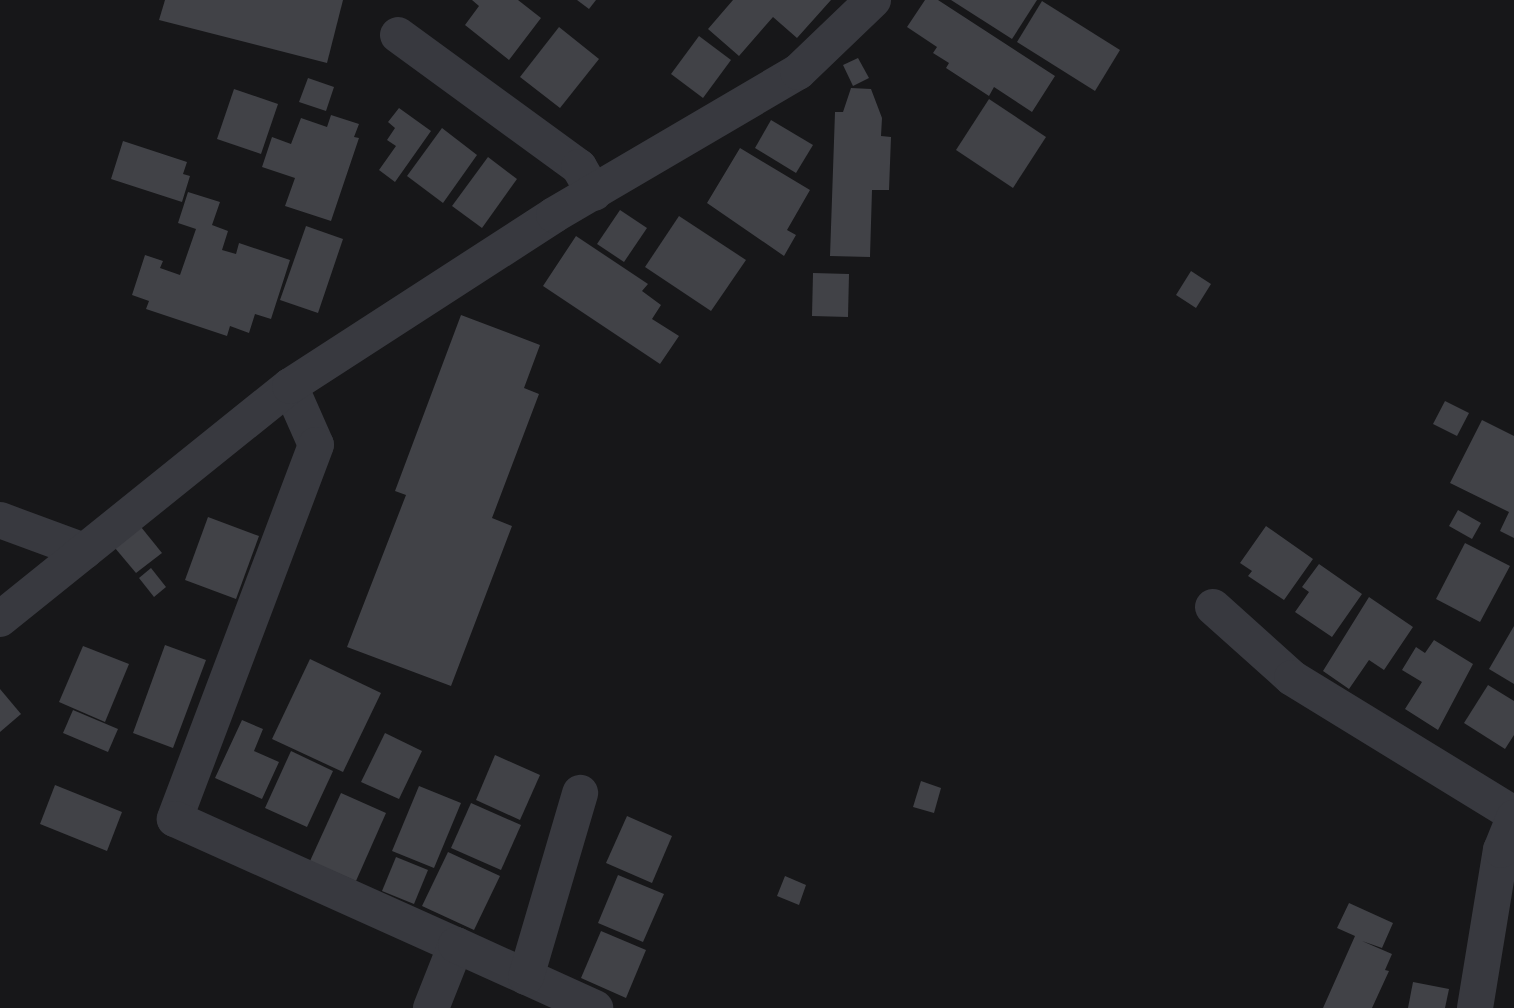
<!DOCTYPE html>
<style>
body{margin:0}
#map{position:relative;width:1514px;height:1008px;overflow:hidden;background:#171719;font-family:"PT Sans Narrow",sans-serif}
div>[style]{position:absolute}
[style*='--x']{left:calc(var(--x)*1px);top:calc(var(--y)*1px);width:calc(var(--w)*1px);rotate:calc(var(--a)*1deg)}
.building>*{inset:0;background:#414247}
.minor>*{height:36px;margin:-18px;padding:0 18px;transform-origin:18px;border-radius:18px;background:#38393f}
span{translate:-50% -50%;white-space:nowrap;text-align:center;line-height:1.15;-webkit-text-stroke:8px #121215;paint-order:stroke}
</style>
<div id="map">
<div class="building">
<i style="clip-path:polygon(165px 0,343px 0,327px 63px,159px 20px)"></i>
<i style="clip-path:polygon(472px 0,518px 0,541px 18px,509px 60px,465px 25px,479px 6px)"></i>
<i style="clip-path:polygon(577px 0,596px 0,589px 9px)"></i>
<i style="clip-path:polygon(733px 0,831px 0,797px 38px,773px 17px,739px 56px,708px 29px)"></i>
<i style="clip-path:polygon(925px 0,938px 0,1055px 76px,1032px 112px,994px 87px,989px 96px,946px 68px,949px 63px,933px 53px,937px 47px,907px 27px)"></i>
<i style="clip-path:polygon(951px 0,1037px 0,1012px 39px)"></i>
<i style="clip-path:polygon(1042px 1px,1120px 50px,1095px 91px,1017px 42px)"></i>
<i style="clip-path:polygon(559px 27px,599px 59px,560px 108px,520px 77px)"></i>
<i style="clip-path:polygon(699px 36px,731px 60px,703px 98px,671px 74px)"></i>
<i style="clip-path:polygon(858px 58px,869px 78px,853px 86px,843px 65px)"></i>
<i style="clip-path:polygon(308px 78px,334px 87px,326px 111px,299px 102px)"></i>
<i style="clip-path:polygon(851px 88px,871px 89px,882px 118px,881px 136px,891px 137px,889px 190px,872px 190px,870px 257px,830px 256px,835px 112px,843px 112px)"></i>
<i style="clip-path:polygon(234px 89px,278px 104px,261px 154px,217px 139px)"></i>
<i style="clip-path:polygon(989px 99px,1046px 137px,1013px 188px,956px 150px)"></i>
<i style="clip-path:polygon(399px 108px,431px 131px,395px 182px,379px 170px,396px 146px,387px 140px,395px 128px,388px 122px)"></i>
<i style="clip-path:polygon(331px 115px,359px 124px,354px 137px,359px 138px,331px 221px,285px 206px,295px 178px,262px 167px,272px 137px,291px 144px,301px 118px,327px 127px)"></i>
<i style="clip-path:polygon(771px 120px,813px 145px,796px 173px,755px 148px)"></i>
<i style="clip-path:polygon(442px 128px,477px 155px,443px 203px,407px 176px)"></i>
<i style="clip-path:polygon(123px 141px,187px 162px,183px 174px,190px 176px,182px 202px,111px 179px)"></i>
<i style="clip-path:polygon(740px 148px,810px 190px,787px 230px,796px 235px,784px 256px,707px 203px)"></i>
<i style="clip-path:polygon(488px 157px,517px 179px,482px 228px,452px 206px)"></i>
<i style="clip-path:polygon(188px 192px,220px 202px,212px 225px,228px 231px,222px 250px,236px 254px,239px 243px,290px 260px,271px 319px,255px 314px,249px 333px,230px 326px,227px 336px,146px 309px,149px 301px,132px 295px,145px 255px,163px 261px,160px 268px,180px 275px,196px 229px,178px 223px)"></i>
<i style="clip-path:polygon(620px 210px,647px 228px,624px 262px,597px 244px)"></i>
<i style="clip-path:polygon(679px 216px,746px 260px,711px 311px,645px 267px)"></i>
<i style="clip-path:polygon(306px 226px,343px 239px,318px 313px,280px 300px)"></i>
<i style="clip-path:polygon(576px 236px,648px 284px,642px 291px,661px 305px,652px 319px,679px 336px,660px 364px,543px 286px)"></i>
<i style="clip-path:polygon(1191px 271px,1211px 284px,1196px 308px,1176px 295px)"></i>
<i style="clip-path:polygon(813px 273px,849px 274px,848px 317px,812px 316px)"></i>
<i style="clip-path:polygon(461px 315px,540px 345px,524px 388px,539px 394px,492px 518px,512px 526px,451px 686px,347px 647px,406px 495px,395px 491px)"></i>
<i style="clip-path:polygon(1445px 401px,1469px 413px,1457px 436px,1433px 424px)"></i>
<i style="clip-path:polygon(1482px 420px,1514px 436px,1514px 538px,1500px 531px,1509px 512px,1450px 483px)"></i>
<i style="clip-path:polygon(1458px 510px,1481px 523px,1472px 539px,1449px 526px)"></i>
<i style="clip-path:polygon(208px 517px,259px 536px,236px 599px,185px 580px)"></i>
<i style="clip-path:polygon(1266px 526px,1313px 559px,1284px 600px,1248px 576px,1252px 571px,1240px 563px)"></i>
<i style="clip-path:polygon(141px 527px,162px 553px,136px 573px,115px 548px)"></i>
<i style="clip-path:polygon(1465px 543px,1510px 566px,1480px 622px,1436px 599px)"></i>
<i style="clip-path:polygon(1319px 564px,1362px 594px,1332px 637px,1295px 612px,1309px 592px,1302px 587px)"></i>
<i style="clip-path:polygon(151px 568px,166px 587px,154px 597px,139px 578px)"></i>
<i style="clip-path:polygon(1369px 597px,1413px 627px,1384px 670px,1369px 660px,1349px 689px,1323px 671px)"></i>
<i style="clip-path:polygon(1514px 626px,1514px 684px,1489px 669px)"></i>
<i style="clip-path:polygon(1434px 640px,1473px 664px,1438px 730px,1405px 709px,1422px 682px,1402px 670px,1416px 647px,1425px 653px)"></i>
<i style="clip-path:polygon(165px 645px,206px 660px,173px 748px,133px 733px)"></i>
<i style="clip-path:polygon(83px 646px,129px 664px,105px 722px,59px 702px)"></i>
<i style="clip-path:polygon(310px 659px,381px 693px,343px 772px,272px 739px)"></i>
<i style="clip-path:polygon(1488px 685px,1514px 701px,1514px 735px,1505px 749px,1464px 723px)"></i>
<i style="clip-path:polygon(0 689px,21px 714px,0 732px)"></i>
<i style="clip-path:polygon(73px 710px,118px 729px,108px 752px,63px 733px)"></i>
<i style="clip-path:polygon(242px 720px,263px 729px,254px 751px,279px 762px,262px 799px,215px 778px)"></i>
<i style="clip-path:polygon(385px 733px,422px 751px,399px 799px,361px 782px)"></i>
<i style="clip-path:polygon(291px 751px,333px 771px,307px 827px,265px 808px)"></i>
<i style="clip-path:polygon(495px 755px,540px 775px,520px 820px,476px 800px)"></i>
<i style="clip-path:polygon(921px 781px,941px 788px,934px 813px,913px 807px)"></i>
<i style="clip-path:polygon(55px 785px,122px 812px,107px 851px,40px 824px)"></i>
<i style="clip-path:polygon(419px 786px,461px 803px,434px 868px,392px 851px)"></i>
<i style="clip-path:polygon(341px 793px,386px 813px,356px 881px,310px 861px)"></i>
<i style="clip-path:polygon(471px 803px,521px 825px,501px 870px,451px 848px)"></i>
<i style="clip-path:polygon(627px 816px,672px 836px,652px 883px,606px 863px)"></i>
<i style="clip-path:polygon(448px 852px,500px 876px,474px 930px,422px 906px)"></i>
<i style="clip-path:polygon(396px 857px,428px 870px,414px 904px,382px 891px)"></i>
<i style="clip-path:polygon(618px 875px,664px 894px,643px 942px,598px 923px)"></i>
<i style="clip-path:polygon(785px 876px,806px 885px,799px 905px,777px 896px)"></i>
<i style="clip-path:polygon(1349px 903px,1393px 923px,1382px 948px,1362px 941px,1392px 954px,1385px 970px,1389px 971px,1372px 1008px,1323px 1008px,1355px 936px,1337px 928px)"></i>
<i style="clip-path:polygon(601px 931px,646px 950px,626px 998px,581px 978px)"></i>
<i style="clip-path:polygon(1413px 982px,1449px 989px,1445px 1008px,1408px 1008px)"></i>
</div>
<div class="minor">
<i style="--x:398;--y:35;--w:224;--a:36.1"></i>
<i style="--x:579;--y:167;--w:30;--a:60"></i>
<i style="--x:290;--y:386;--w:64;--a:66.2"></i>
<i style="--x:316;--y:445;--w:400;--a:110.7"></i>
<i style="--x:175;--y:819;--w:308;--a:24.2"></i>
<i style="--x:456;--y:945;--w:68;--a:111.6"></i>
<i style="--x:0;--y:520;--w:90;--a:20.3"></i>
<i style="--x:1213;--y:607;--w:106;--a:41.9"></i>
<i style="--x:1292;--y:678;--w:260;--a:31.5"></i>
<i style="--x:0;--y:619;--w:372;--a:-38.8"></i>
<i style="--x:290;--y:386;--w:315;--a:-32.9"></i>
<i style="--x:554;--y:215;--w:283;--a:-30.4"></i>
<i style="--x:798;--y:72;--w:104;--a:-43.8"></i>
<i style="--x:456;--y:945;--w:153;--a:24.4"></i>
<i style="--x:526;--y:977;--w:192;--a:-73.6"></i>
<i style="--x:1475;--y:1008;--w:160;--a:-80.7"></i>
<i style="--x:1501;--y:850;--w:35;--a:-68"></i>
</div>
</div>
